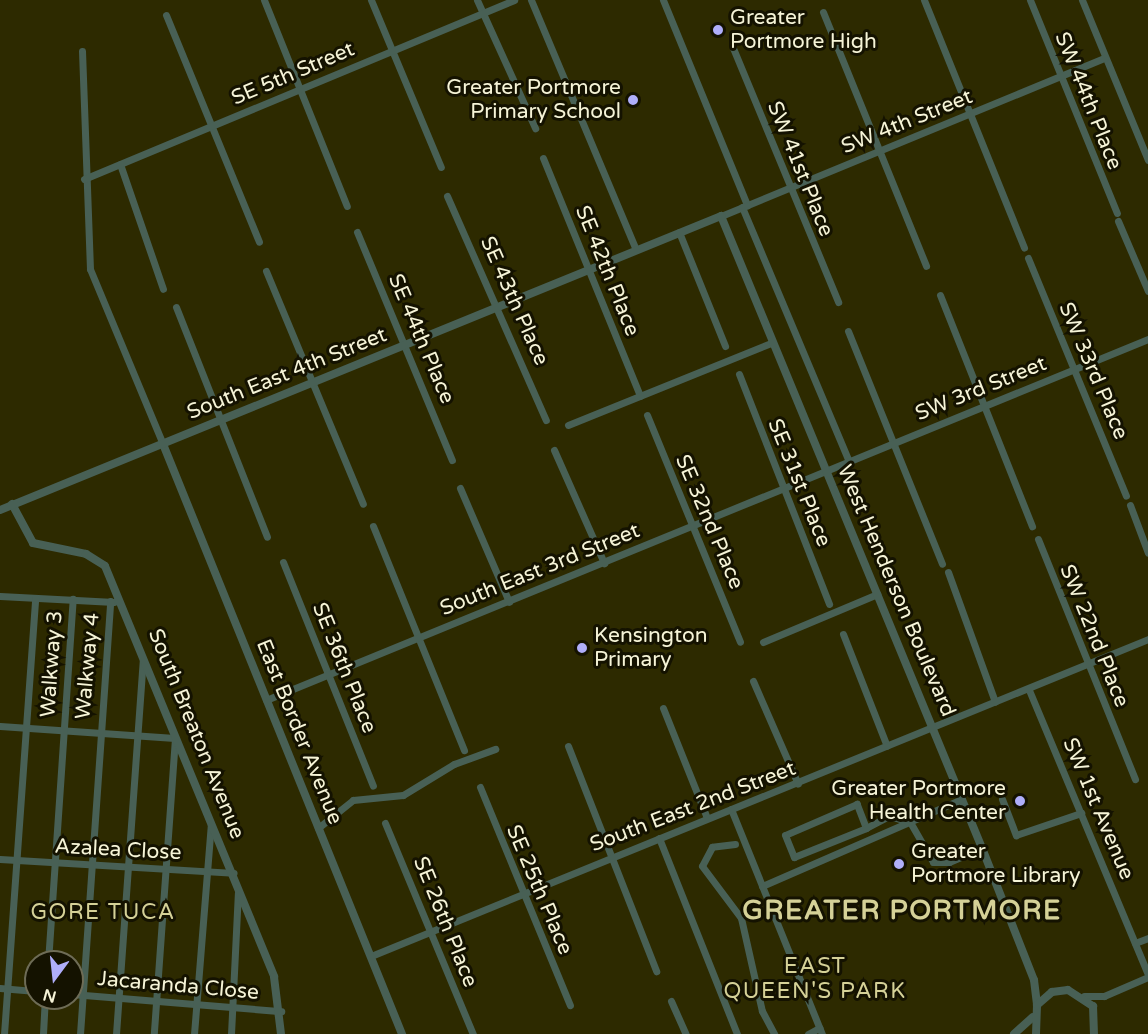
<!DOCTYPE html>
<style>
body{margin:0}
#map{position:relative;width:1148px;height:1034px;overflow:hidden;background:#2d2a00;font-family:"Varela Round",sans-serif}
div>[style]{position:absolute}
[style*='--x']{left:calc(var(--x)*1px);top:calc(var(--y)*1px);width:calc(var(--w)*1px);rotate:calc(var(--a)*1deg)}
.minor>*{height:7px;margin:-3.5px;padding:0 3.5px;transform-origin:3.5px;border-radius:3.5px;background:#486055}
.tertiary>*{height:8px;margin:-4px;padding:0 4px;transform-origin:4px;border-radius:4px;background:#486055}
.dots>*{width:16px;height:16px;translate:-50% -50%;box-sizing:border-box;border:3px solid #141200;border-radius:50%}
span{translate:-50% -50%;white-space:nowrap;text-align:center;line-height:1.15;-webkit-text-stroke:6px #141200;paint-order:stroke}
.poi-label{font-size:21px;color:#f6f4d7}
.left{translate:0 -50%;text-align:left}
.right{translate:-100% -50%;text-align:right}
.street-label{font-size:21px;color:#f6f4d7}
.neighbourhood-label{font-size:22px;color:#d5d197;letter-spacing:1.5px}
.district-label{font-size:27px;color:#d5d197;font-weight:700;letter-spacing:1.5px}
.north{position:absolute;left:24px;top:950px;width:60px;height:60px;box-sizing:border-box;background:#141200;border:2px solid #6e6c56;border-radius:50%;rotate:195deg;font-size:16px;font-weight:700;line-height:24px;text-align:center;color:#f6f4d7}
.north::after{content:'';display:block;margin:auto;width:21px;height:27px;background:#afaefa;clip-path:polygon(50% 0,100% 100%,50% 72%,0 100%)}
</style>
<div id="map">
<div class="minor">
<i style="--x:264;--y:0;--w:222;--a:68.1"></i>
<i style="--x:371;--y:0;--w:181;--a:67.3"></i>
<i style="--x:477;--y:0;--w:141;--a:65.6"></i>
<i style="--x:531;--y:0;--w:271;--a:67.2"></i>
<i style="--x:663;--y:0;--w:222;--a:67.7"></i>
<i style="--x:924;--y:0;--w:267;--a:68"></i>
<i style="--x:1030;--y:0;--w:230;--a:67.8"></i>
<i style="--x:1082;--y:0;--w:173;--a:67.6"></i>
<i style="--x:823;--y:12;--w:274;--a:67.9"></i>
<i style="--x:166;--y:15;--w:245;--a:67.7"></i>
<i style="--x:733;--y:48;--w:275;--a:67.5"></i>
<i style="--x:82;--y:51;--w:218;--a:87.9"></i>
<i style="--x:90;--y:269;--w:190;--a:67.4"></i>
<i style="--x:543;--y:158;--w:257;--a:67.8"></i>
<i style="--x:120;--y:164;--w:132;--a:71"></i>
<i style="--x:84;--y:179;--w:466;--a:-22.6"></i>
<i style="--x:447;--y:196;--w:245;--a:66.2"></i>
<i style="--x:742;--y:207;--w:277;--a:67.2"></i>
<i style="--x:721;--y:216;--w:415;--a:-22.4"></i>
<i style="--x:1118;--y:221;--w:76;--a:66.8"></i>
<i style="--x:357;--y:232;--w:247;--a:67.4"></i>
<i style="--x:679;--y:232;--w:123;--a:68"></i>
<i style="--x:1028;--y:258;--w:257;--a:67.6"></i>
<i style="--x:266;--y:271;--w:252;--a:67.4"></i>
<i style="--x:940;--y:295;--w:249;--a:68.3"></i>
<i style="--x:176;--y:307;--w:247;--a:68.4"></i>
<i style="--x:848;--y:331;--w:251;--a:68"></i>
<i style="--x:739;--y:374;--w:247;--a:68.6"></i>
<i style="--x:647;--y:415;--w:245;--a:67.7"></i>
<i style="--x:568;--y:425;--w:221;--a:-22"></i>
<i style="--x:554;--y:450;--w:124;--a:66.1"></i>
<i style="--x:460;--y:488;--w:124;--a:66.7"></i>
<i style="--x:1130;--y:505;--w:51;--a:69.4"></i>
<i style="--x:373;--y:526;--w:242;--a:67.9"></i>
<i style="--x:1038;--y:539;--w:259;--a:68"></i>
<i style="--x:283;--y:562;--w:241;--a:68.1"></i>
<i style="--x:948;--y:572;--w:138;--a:70.1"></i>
<i style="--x:0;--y:596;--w:114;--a:3"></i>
<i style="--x:843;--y:634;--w:120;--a:68.6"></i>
<i style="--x:763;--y:642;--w:124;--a:-22.8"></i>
<i style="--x:753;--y:681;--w:112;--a:66.4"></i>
<i style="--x:1029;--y:690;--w:309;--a:67.3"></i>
<i style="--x:266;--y:700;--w:953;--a:-22.26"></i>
<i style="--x:663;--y:708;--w:118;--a:68.2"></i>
<i style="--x:0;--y:726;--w:175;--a:3.9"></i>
<i style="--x:175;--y:738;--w:297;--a:94.1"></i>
<i style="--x:568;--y:746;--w:242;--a:68.6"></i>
<i style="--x:480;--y:787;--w:236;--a:67.6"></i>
<i style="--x:1002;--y:799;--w:39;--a:69"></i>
<i style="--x:1016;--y:835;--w:69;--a:-18.7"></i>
<i style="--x:731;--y:809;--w:243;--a:68"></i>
<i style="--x:385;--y:823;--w:229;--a:67.4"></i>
<i style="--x:318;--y:828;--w:45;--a:-38.7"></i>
<i style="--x:353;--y:800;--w:50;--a:-5.7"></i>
<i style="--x:403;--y:795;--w:60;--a:-31.3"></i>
<i style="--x:454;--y:764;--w:44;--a:-20.1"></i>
<i style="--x:866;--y:828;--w:26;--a:-111"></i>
<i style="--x:857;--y:804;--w:78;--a:156.7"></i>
<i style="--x:785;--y:835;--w:24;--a:68"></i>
<i style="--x:794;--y:857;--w:78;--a:-21.9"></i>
<i style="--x:866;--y:828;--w:26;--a:-28"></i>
<i style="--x:889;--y:816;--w:22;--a:16"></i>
<i style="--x:910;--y:822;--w:46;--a:60.1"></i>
<i style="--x:933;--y:862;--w:16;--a:0"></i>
<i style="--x:949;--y:862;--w:36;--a:-23"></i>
<i style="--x:659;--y:838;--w:211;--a:68.3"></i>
<i style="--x:735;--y:844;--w:23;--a:173"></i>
<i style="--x:712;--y:847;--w:21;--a:118"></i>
<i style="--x:702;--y:866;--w:65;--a:53.1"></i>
<i style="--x:741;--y:918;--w:95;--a:77.3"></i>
<i style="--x:762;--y:1011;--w:26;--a:62"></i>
<i style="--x:0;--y:859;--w:234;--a:3.4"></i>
<i style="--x:762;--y:886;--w:218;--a:-23.5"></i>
<i style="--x:1135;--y:943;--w:14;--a:-21"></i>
<i style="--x:371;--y:956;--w:839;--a:-22.19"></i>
<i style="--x:48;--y:962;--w:364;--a:-86.1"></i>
<i style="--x:0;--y:988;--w:36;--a:5"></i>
<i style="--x:72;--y:994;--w:210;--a:4.7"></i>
<i style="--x:1084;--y:996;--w:20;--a:0"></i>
<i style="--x:1104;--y:996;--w:48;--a:-23.4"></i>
<i style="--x:671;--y:1001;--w:36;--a:66"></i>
<i style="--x:4;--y:1034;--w:437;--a:-85.9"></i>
<i style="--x:43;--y:1034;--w:36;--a:-87"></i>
<i style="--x:80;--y:1034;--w:434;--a:-86"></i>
<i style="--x:116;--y:1034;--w:374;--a:-85.9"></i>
<i style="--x:194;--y:1034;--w:211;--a:-85.4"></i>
<i style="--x:231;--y:1034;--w:141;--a:-87.2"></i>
<i style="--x:808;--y:1034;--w:13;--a:-29"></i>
</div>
<div class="tertiary">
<i style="--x:163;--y:444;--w:637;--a:67.95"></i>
<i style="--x:12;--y:504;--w:44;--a:61.7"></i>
<i style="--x:33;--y:543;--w:54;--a:11.7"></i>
<i style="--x:86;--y:554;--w:22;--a:32"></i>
<i style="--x:105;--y:566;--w:444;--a:67.6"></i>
<i style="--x:274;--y:977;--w:57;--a:83"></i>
<i style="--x:0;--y:510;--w:779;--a:-22.18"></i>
<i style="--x:721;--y:216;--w:684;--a:67.56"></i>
<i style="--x:982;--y:848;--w:142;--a:68.5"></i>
<i style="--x:1034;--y:980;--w:25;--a:83"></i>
<i style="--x:1014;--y:1034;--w:25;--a:-42"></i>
<i style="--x:1036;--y:1034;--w:29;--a:-88"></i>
<i style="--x:1037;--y:1005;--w:20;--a:-41"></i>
<i style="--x:1052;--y:992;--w:16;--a:-7"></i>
<i style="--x:1068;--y:990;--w:30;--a:33"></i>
<i style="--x:1093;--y:1006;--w:28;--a:88"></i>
</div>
<div class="dots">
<i style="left:718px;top:30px;background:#afaefa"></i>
<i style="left:633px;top:100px;background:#afaefa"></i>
<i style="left:582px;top:648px;background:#afaefa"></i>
<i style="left:1020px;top:801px;background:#afaefa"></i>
<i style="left:899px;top:864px;background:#afaefa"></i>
</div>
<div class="poi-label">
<span class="left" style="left:730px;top:30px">Greater<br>Portmore High</span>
<span class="right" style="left:621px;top:100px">Greater Portmore<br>Primary School</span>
<span class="left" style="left:594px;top:648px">Kensington<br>Primary</span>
<span class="right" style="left:1006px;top:801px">Greater Portmore<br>Health Center</span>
<span class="left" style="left:911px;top:864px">Greater<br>Portmore Library</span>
</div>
<div class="street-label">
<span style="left:293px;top:74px;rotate:-23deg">SE 5th Street</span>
<span style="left:1088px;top:101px;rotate:68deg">SW 44th Place</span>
<span style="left:907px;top:122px;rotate:-22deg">SW 4th Street</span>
<span style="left:800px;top:169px;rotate:68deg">SW 41st Place</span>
<span style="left:607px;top:271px;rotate:68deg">SE 42th Place</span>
<span style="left:514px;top:301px;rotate:66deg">SE 43th Place</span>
<span style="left:421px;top:339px;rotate:67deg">SE 44th Place</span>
<span style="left:1093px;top:371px;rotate:67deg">SW 33rd Place</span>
<span style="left:287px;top:374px;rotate:-22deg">South East 4th Street</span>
<span style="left:981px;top:389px;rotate:-22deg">SW 3rd Street</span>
<span style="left:799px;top:483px;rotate:68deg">SE 31st Place</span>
<span style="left:709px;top:522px;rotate:67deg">SE 32nd Place</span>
<span style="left:540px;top:570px;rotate:-22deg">South East 3rd Street</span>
<span style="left:896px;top:591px;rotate:67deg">West Henderson Boulevard</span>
<span style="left:1094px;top:636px;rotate:68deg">SW 22nd Place</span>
<span style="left:52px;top:664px;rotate:-86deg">Walkway 3</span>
<span style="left:88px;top:666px;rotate:-85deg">Walkway 4</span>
<span style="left:344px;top:668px;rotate:68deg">SE 36th Place</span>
<span style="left:299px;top:732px;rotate:68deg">East Border Avenue</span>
<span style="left:196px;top:734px;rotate:68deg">South Breaton Avenue</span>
<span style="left:693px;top:807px;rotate:-21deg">South East 2nd Street</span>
<span style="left:1098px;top:809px;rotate:67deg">SW 1st Avenue</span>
<span style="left:118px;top:850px;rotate:3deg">Azalea Close</span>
<span style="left:539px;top:890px;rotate:67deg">SE 25th Place</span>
<span style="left:445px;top:922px;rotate:68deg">SE 26th Place</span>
<span style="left:178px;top:986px;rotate:5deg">Jacaranda Close</span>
</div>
<div class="neighbourhood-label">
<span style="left:103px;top:913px">GORE TUCA</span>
<span style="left:815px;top:979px">EAST<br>QUEEN'S PARK</span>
</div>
<div class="district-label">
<span style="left:902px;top:911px">GREATER PORTMORE</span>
</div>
<div class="north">N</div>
</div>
